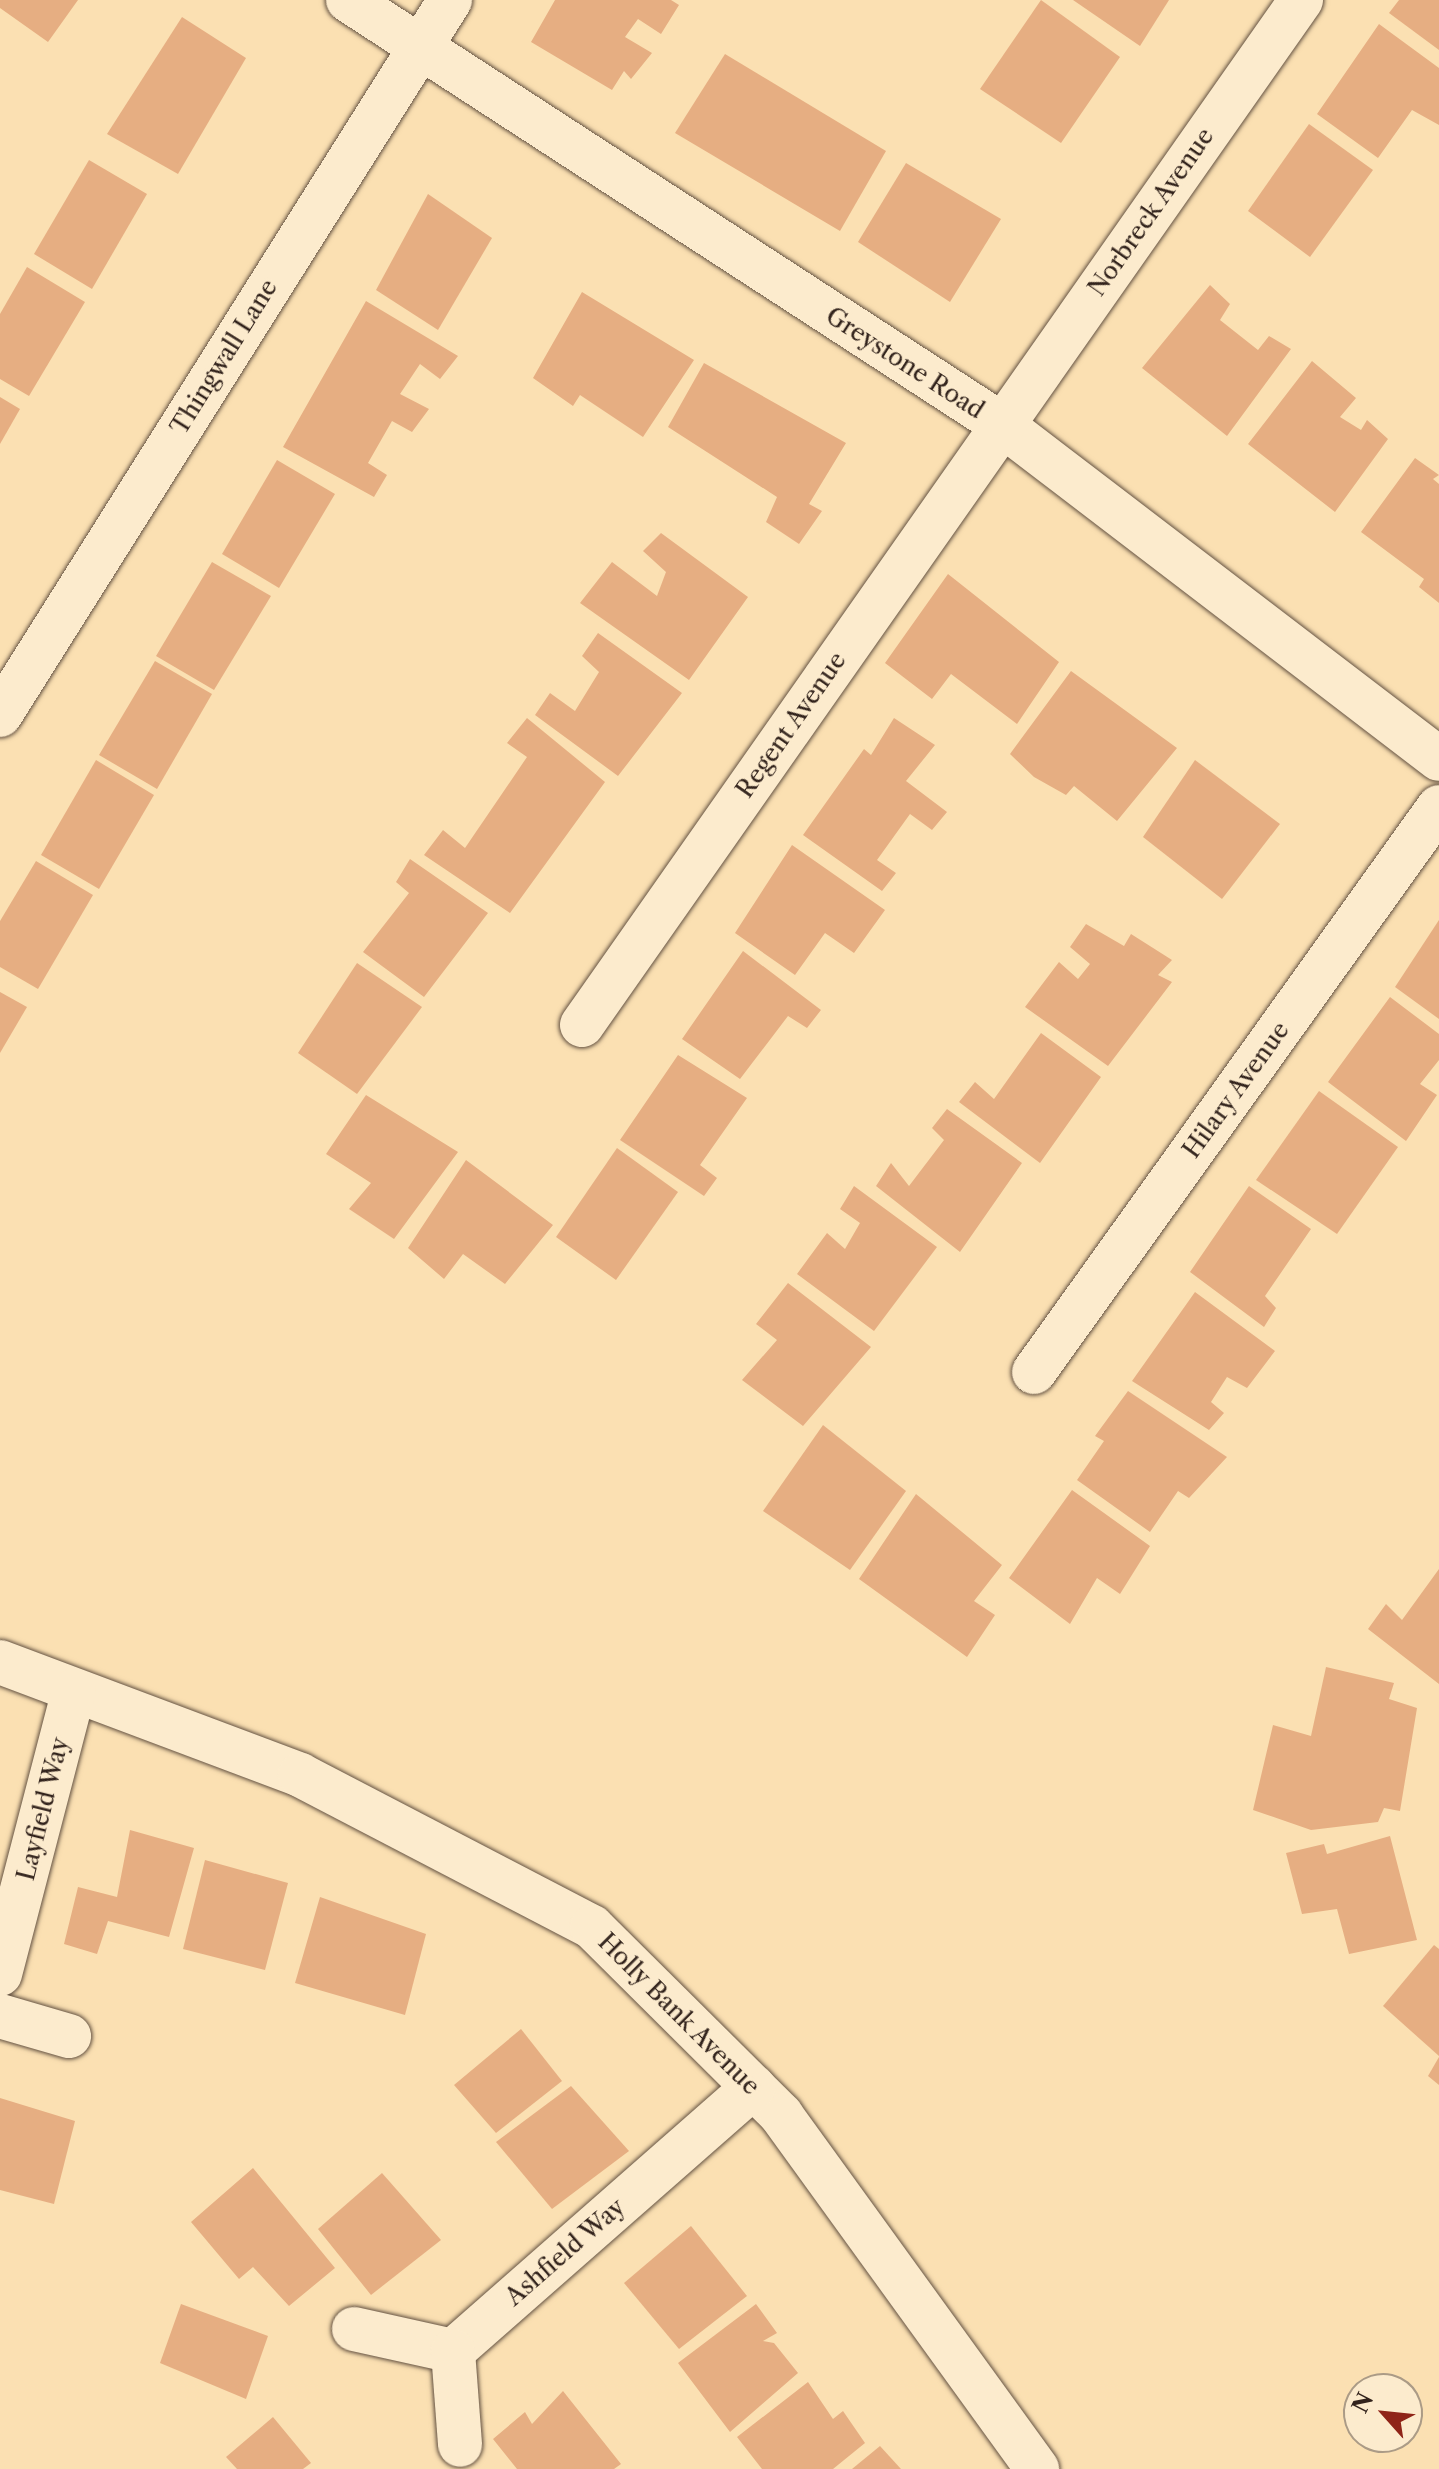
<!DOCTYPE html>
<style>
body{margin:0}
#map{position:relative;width:1439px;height:2469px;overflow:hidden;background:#fbe0b2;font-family:"Libre Caslon Text",serif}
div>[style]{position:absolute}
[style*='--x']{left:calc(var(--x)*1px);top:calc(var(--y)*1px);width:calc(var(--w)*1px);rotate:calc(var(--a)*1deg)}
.building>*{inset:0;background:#e6ae82}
.roads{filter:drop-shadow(0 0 2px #645242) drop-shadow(0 0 2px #645242)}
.minor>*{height:44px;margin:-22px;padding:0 22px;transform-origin:22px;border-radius:22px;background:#fcebcd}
span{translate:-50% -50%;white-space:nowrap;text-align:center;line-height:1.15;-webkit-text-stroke:6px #fcebcd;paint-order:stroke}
.street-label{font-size:24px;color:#32231c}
.north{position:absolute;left:1343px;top:2373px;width:80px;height:80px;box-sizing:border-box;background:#fcebcd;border:2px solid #ab9b86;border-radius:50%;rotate:297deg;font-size:22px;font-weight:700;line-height:32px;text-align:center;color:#32231c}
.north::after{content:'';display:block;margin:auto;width:28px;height:36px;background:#8f2418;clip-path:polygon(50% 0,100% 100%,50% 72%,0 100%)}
</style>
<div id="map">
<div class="building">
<i style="clip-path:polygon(0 0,78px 0,48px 42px,0 8px)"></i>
<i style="clip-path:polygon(555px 0,671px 0,679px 5px,661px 34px,638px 19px,625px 37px,652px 53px,631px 79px,624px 71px,612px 90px,531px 42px)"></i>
<i style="clip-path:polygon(1041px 0,1120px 57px,1061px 143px,980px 89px)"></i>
<i style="clip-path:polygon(1073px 0,1169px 0,1140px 46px)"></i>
<i style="clip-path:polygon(1399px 0,1439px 0,1439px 50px,1389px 13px)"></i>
<i style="clip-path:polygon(182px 17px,246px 58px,178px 174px,107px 134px)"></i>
<i style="clip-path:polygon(1379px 24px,1439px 68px,1439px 125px,1412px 110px,1378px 158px,1317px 114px)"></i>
<i style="clip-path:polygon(725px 54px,886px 151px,840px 231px,675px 133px)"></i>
<i style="clip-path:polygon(1309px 124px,1373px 170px,1310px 257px,1248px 211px)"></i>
<i style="clip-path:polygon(89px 160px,147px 194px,92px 289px,34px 254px)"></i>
<i style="clip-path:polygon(906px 163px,1001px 219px,950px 302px,858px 242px)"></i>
<i style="clip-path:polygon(428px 194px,492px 238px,438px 330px,376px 290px)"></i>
<i style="clip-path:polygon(27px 267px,85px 302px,29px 396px,0 379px,0 314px)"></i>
<i style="clip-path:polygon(1210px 285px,1230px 304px,1220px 320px,1258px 350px,1269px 336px,1291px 349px,1227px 436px,1142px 368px)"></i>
<i style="clip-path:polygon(582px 292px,694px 360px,643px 437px,580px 395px,573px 406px,533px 378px)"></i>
<i style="clip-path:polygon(366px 301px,458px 356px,440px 379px,420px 364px,400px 394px,429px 409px,412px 432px,392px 421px,368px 463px,387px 475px,374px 497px,283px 447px)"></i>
<i style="clip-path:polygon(1312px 361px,1356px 398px,1340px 417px,1361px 430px,1367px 420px,1388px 439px,1335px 512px,1248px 444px)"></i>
<i style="clip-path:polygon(704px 363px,846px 443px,809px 504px,822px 511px,799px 544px,766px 522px,777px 497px,668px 427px)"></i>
<i style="clip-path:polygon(0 397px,20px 409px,0 444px)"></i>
<i style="clip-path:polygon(1415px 458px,1439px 475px,1433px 479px,1439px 484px,1439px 603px,1419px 587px,1424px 579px,1361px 532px)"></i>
<i style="clip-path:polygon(277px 460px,335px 494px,279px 588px,222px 554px)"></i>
<i style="clip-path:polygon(661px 533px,748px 597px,689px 680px,580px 603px,612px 562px,657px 596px,666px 572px,643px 551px)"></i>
<i style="clip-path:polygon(212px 562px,271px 596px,214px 690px,156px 656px)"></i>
<i style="clip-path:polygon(948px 574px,1059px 662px,1017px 724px,951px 674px,932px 699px,885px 663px)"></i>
<i style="clip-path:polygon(598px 633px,682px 693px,618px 776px,535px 715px,550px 693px,575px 711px,599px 672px,582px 656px)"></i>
<i style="clip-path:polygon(155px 661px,212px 694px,157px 789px,99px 755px)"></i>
<i style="clip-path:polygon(1071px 671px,1177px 748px,1117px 821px,1074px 786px,1066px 795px,1034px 777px,1010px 754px)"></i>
<i style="clip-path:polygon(527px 718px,605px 782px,510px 913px,424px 855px,443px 830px,465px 848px,527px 757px,507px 743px)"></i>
<i style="clip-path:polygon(894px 718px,935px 745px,906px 781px,947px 812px,932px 830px,910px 814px,877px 860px,896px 873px,882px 891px,803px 835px,864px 749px,871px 755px)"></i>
<i style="clip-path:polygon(96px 760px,154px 795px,99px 889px,41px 855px)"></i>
<i style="clip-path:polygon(1195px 760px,1280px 824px,1222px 899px,1143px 837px)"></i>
<i style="clip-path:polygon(792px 845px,885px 910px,854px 953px,825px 933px,795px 975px,735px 933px)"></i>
<i style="clip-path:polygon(410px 859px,488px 913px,424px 997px,363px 952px,409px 893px,396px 882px)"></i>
<i style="clip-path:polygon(36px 861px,93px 895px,38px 989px,0 967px,0 921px)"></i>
<i style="clip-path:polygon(1439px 920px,1439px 1019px,1395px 987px)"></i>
<i style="clip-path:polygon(1086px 924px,1124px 946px,1131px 934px,1172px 960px,1158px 975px,1172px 982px,1108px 1066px,1025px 1007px,1059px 962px,1078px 979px,1090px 964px,1070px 947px)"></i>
<i style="clip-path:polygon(743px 951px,821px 1010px,807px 1028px,788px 1016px,740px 1079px,682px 1039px)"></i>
<i style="clip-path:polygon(357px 963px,422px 1007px,357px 1094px,298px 1053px)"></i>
<i style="clip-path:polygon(0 992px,27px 1007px,0 1053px)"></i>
<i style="clip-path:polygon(1390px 997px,1439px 1034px,1439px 1060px,1420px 1084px,1437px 1095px,1406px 1141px,1328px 1082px)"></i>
<i style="clip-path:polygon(1041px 1033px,1101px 1077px,1040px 1163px,959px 1102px,975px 1082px,994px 1099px)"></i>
<i style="clip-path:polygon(678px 1055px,747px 1098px,700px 1165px,717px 1178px,704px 1196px,620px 1140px)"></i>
<i style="clip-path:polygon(1319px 1091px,1398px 1147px,1337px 1234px,1256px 1180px)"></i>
<i style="clip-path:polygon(366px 1095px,458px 1152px,394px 1239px,349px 1209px,371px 1183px,326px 1154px)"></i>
<i style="clip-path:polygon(947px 1109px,1022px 1163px,960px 1252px,876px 1186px,891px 1163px,909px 1186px,944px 1140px,932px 1128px)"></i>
<i style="clip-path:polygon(617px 1148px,678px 1192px,616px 1280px,556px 1237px)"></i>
<i style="clip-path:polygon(466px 1160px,553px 1225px,505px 1284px,463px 1254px,444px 1279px,408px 1248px)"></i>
<i style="clip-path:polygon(854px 1186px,937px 1247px,874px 1331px,797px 1274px,827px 1233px,845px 1249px,860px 1223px,840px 1209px)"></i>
<i style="clip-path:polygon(1249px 1186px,1311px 1229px,1265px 1296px,1276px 1308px,1264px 1327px,1190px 1272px)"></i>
<i style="clip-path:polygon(788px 1283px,871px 1347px,803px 1426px,742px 1380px,777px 1340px,756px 1324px)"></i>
<i style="clip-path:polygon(1195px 1292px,1275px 1351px,1247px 1388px,1227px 1377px,1211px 1402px,1224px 1413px,1209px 1430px,1132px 1381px)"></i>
<i style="clip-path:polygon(1128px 1391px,1227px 1457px,1189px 1498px,1178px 1491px,1150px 1532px,1077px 1480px,1104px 1441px,1095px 1436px)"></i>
<i style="clip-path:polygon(823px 1425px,906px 1491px,850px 1570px,763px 1511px)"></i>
<i style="clip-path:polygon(1072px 1490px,1150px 1546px,1120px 1594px,1097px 1578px,1070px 1624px,1009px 1578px)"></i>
<i style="clip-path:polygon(916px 1494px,1002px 1565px,974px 1601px,995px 1615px,967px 1657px,859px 1579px)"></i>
<i style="clip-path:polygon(1439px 1569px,1439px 1684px,1368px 1629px,1386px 1604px,1402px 1620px)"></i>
<i style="clip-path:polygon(1326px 1667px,1394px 1683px,1389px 1699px,1417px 1708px,1400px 1811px,1384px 1808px,1378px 1822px,1311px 1830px,1253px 1810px,1273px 1725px,1311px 1736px)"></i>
<i style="clip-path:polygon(130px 1830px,194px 1848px,169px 1937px,108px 1921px,97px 1954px,64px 1944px,78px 1887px,117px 1897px)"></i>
<i style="clip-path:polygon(1390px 1836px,1417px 1940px,1349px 1954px,1337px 1909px,1302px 1914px,1286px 1853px,1324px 1844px,1327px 1854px)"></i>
<i style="clip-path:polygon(205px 1860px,288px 1883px,265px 1970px,183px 1949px)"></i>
<i style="clip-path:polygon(320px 1897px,426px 1934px,405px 2015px,295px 1983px)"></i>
<i style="clip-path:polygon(1434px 1945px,1439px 1949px,1439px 2056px,1383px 2006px)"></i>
<i style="clip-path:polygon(521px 2029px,562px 2081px,496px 2133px,454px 2085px)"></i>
<i style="clip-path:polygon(1439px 2057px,1439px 2085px,1428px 2076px)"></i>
<i style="clip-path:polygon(571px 2086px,629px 2151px,552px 2209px,496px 2142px)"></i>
<i style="clip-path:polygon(0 2098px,75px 2121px,54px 2204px,0 2190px)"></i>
<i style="clip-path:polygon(253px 2168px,335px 2268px,289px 2306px,253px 2267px,239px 2279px,191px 2222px)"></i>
<i style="clip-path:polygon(382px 2173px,441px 2240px,371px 2295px,318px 2229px)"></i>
<i style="clip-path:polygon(691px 2226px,747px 2296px,679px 2349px,624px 2283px)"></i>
<i style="clip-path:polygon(181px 2304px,268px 2336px,246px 2399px,160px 2363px)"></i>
<i style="clip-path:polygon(756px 2304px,777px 2333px,763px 2341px,774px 2343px,798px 2373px,730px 2432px,678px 2363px)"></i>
<i style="clip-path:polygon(808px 2382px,833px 2419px,843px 2411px,865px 2443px,833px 2469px,762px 2469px,737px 2437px)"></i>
<i style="clip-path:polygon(563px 2391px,621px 2464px,614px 2469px,517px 2469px,493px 2439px,525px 2412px,532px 2424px)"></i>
<i style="clip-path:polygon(273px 2417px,311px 2463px,303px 2469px,237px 2469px,226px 2457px)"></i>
<i style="clip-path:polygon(880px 2446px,901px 2469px,852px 2469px)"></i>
</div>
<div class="roads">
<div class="minor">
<i style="--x:348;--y:0;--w:779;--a:33"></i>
<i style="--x:1001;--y:424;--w:551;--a:37.41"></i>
<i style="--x:0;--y:715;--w:845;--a:-57.81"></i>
<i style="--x:582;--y:1025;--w:1252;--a:-54.95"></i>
<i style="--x:1034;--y:1372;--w:695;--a:-54.37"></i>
<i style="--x:0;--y:1662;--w:321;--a:20.6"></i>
<i style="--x:300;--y:1775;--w:329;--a:27.5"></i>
<i style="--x:592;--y:1927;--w:267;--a:44.8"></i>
<i style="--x:781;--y:2115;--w:437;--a:54.1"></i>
<i style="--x:0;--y:1974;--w:293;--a:-75.4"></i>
<i style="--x:0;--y:2016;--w:72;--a:16.2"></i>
<i style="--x:354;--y:2329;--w:101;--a:12.5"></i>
<i style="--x:453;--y:2351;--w:400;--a:-41.3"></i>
<i style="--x:453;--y:2351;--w:94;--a:85.7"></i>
</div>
</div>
<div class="street-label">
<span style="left:1151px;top:212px;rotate:-55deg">Norbreck Avenue</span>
<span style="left:224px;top:357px;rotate:-58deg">Thingwall Lane</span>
<span style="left:905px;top:363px;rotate:33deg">Greystone Road</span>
<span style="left:791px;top:725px;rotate:-55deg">Regent Avenue</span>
<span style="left:1236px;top:1090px;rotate:-54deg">Hilary Avenue</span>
<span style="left:43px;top:1809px;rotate:-76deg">Layfield Way</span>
<span style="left:679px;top:2014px;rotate:45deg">Holly Bank Avenue</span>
<span style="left:565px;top:2252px;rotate:-41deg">Ashfield Way</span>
</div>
<div class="north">N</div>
</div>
